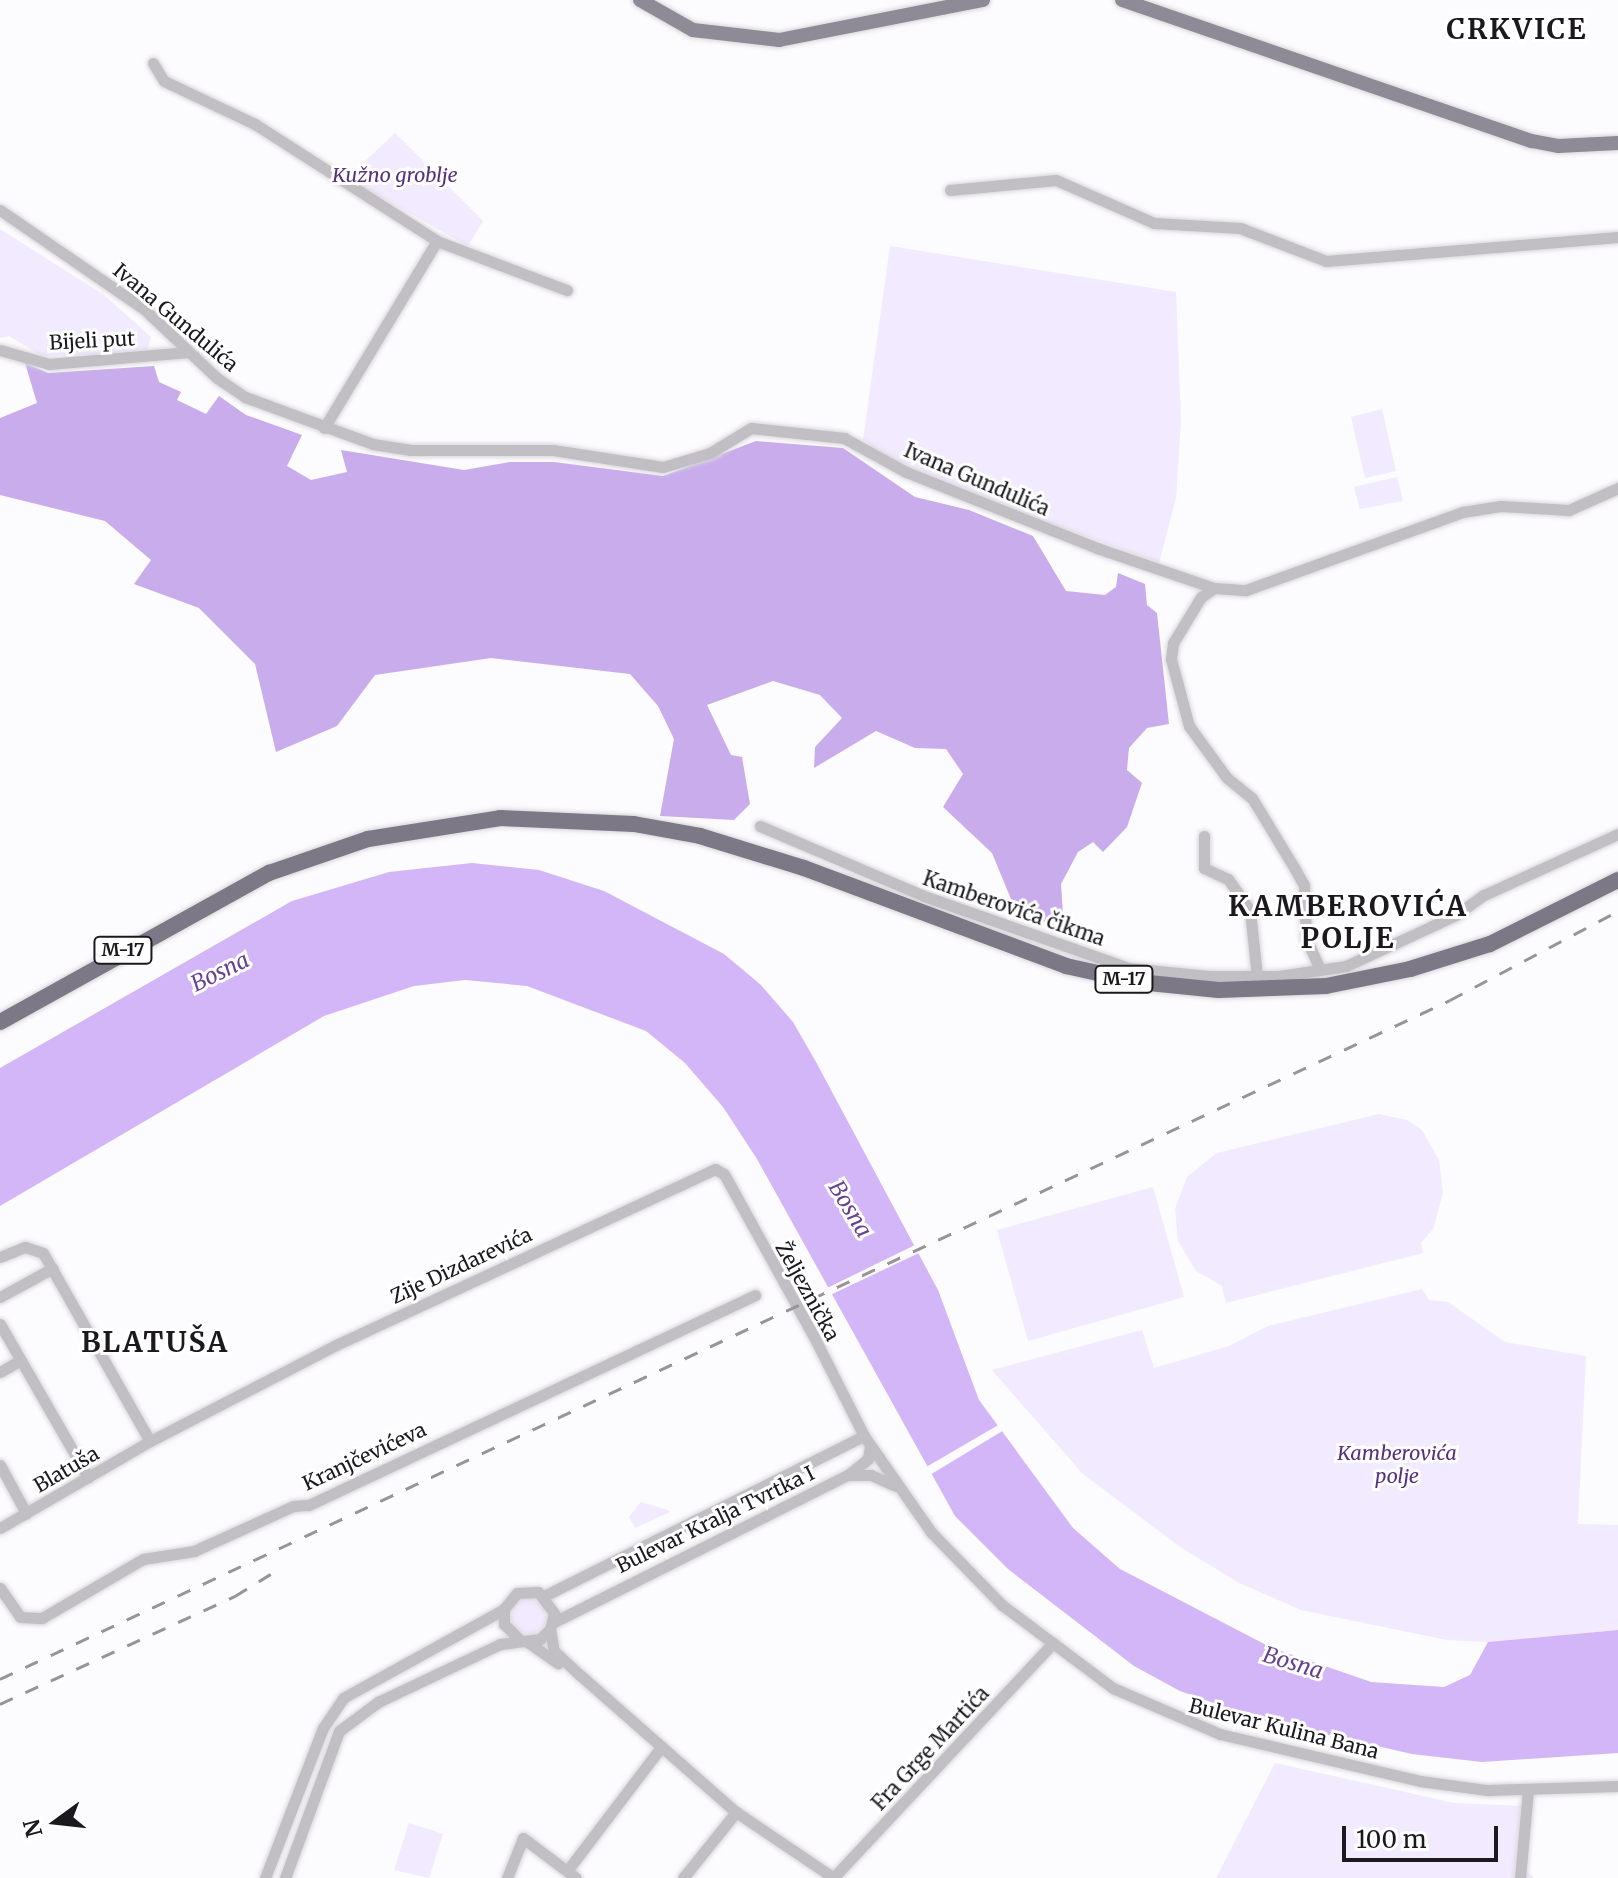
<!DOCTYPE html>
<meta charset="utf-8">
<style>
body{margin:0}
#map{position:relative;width:1618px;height:1878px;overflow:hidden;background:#fcfbfe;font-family:Merriweather,serif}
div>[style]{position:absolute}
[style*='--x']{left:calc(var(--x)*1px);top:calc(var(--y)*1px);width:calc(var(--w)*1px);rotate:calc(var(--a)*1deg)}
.green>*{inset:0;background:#f2eafe}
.round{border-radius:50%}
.forest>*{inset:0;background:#c8acec}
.water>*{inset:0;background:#d2b6f7}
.pier>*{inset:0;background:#fcfbfe}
.roads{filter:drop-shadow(0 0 2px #d8d7da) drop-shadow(0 0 2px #d8d7da)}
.minor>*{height:11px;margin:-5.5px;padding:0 5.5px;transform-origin:5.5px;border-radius:5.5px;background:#c1bec4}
.major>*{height:14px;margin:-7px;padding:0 7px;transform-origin:7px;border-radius:7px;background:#8f8b96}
.highway>*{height:16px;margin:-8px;padding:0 8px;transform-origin:8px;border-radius:8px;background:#7d7885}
.rail>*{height:3px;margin-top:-1.5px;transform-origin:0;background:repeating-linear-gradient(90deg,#969498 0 14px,transparent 0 28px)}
span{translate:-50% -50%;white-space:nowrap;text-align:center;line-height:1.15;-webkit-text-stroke:6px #fff;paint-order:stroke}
.shield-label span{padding:2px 6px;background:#fff;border:2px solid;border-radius:6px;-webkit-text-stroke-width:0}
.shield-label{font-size:18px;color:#1b191e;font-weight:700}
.park-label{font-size:20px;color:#57317c;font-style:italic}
.street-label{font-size:20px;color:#1b191e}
.water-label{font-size:22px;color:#67428f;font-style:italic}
.district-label{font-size:28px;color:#1b191e;font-weight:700;letter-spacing:2px}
.north{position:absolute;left:16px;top:1782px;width:80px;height:80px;-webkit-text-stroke:6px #fff;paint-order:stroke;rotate:255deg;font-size:22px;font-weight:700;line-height:32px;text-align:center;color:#1b191e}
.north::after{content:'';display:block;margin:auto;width:28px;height:36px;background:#1b191e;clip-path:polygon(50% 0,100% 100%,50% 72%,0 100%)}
.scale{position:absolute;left:1342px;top:1826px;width:156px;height:36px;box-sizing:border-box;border:4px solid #1b191e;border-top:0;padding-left:10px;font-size:24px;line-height:28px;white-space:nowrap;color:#1b191e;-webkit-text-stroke:6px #fff;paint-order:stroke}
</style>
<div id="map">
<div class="green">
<i style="clip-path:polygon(395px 133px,483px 221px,468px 246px,347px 178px)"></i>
<i style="clip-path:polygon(0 229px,104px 295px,151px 337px,147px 352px,42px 356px,9px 336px,0 338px)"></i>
<i style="clip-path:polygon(890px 246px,1176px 292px,1181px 421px,1176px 498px,1159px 563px,908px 471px,863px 440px)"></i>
<i style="clip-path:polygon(1382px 409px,1396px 471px,1365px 478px,1351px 417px)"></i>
<i style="clip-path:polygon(1397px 477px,1403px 501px,1360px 509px,1354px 487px)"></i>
<i style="clip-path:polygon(1379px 1114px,1407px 1120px,1422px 1130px,1439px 1160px,1443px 1193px,1433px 1229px,1421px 1243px,1423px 1253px,1226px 1303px,1222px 1286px,1196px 1271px,1178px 1241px,1175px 1209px,1187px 1177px,1217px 1153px)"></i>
<i style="clip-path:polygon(1153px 1187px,1184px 1297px,1028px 1341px,997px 1230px)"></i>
<i style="clip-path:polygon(1422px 1289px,1429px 1300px,1448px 1302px,1505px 1342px,1586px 1356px,1578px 1524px,1618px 1525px,1618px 1630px,1488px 1642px,1447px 1640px,1301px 1610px,1237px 1582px,1179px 1546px,1083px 1474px,992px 1370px,1142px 1330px,1154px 1368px,1229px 1346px,1268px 1326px)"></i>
<i style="clip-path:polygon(641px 1502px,668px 1510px,670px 1512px,635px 1528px,629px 1517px)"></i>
<i class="round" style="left:511px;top:1598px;width:36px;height:36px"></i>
<i style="clip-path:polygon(1275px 1763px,1454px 1803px,1522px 1806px,1518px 1863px,1534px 1878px,1216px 1878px)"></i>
<i style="clip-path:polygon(409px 1823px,443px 1834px,429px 1878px,394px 1870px)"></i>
</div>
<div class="forest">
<i style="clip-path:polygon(25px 363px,48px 373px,154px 366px,159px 382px,181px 392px,177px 400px,206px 414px,219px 396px,246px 415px,302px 435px,287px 466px,311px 480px,347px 472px,341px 450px,464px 470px,510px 462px,554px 462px,663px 476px,756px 441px,843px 448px,915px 497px,969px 510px,1033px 536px,1066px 591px,1105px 595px,1116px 587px,1118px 573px,1145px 584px,1147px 605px,1157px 613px,1169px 724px,1147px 728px,1129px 748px,1127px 770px,1142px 783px,1127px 827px,1103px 852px,1093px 842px,1078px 852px,1061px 884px,1064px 929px,1018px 916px,992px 853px,943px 807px,963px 774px,946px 749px,915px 748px,876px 731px,814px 768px,815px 747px,842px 718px,820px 695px,773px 681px,707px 705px,731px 755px,742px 757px,750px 804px,734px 820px,660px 816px,674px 739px,658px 706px,630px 674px,491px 658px,375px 675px,337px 726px,276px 752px,255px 664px,199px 608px,134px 584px,151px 560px,105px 521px,0 495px,0 418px,37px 403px)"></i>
</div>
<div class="water">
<i style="clip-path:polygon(472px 863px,539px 870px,604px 891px,724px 954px,761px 985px,793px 1022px,816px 1062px,938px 1290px,979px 1400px,1073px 1528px,1120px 1569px,1270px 1647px,1371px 1682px,1444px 1687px,1470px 1675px,1488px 1642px,1618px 1630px,1618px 1753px,1482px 1762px,1412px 1754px,1259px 1719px,1180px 1691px,1134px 1666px,1008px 1569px,955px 1516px,757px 1159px,723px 1107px,685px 1063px,646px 1031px,527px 986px,465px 980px,414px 986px,324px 1016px,0 1206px,0 1068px,292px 901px,389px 872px)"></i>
</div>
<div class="pier">
<i style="clip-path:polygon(917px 1244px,921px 1252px,826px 1297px,823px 1290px)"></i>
<i style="clip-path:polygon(1000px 1424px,1004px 1430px,925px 1478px,921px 1470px)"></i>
</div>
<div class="roads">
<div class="minor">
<i style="--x:153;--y:63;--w:21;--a:59"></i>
<i style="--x:164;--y:81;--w:101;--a:25.3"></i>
<i style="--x:255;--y:124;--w:216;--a:32.7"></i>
<i style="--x:437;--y:241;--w:139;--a:20.7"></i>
<i style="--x:950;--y:190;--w:106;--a:-5.4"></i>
<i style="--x:1056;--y:180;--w:107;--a:23.7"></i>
<i style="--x:1154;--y:223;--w:86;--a:3.3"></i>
<i style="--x:1240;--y:228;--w:92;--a:21"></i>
<i style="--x:1326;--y:261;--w:293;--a:-4.7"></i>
<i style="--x:0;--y:210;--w:175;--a:34.5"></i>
<i style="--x:144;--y:309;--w:100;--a:43.4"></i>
<i style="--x:217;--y:378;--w:34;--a:34"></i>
<i style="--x:245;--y:397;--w:136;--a:20.2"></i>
<i style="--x:373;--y:444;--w:38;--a:9"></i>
<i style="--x:411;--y:450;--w:142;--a:0"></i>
<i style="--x:553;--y:450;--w:111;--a:8.8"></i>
<i style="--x:663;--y:467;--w:49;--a:-16.6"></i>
<i style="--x:710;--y:453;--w:48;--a:-31.4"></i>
<i style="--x:751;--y:428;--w:94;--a:6.1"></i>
<i style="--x:844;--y:438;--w:71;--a:28.7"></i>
<i style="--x:906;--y:472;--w:206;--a:21.7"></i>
<i style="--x:1097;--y:548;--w:124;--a:18.9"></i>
<i style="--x:1214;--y:588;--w:32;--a:4"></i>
<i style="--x:1246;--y:590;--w:231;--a:-19.8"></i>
<i style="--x:1463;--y:512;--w:38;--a:-9"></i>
<i style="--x:1501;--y:506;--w:68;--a:3.4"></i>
<i style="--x:1569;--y:510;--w:54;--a:-24.2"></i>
<i style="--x:0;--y:350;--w:51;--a:15.9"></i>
<i style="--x:49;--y:364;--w:140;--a:-4.9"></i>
<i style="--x:324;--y:428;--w:218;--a:-58.9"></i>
<i style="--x:1214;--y:588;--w:16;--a:145"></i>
<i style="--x:1201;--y:597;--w:54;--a:121.3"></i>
<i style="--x:1173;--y:643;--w:16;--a:97"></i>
<i style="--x:1171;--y:659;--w:69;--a:75"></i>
<i style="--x:1189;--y:726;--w:64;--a:53.8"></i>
<i style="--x:1227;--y:778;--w:32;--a:39"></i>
<i style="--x:1252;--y:798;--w:83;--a:58.8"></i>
<i style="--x:1295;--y:869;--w:18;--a:61"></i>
<i style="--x:1304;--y:885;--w:53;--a:87.8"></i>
<i style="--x:1306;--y:938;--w:34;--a:66"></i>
<i style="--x:760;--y:826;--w:178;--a:23.1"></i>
<i style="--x:924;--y:896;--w:216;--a:19.4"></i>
<i style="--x:1128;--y:968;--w:81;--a:5.6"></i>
<i style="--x:1209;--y:976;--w:70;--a:0"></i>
<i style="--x:1279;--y:976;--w:68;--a:-8.5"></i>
<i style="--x:1346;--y:966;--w:121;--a:-24.9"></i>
<i style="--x:1456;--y:915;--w:34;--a:-36"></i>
<i style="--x:1484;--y:895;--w:147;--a:-24.5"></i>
<i style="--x:1204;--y:836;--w:32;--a:90"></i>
<i style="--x:1204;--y:868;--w:26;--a:25"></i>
<i style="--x:1228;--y:879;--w:39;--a:55"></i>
<i style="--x:1250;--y:911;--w:65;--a:83.9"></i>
<i style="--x:0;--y:1257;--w:27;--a:-22"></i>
<i style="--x:25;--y:1247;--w:19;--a:18"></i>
<i style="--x:43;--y:1253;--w:216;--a:60.4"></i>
<i style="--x:0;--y:1297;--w:60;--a:-28.7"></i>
<i style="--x:0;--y:1324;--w:177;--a:60.1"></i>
<i style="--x:0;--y:1372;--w:24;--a:-30"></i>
<i style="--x:0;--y:1465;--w:55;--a:61.6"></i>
<i style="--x:848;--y:1475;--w:26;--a:-39"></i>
<i style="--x:868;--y:1459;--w:12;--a:-81"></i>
<i style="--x:0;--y:1528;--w:173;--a:-30.1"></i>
<i style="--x:150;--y:1441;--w:209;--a:-27.3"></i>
<i style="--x:336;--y:1345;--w:418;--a:-24.9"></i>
<i style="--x:715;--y:1169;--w:10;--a:29"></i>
<i style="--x:724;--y:1174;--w:186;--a:61.1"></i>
<i style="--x:814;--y:1337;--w:111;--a:63.2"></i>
<i style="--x:864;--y:1436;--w:117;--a:55.1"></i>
<i style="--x:931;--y:1532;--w:102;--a:45.8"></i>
<i style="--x:1002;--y:1605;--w:139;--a:36.8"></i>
<i style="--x:1113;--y:1688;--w:116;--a:23.3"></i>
<i style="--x:1220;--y:1734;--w:205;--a:13.2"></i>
<i style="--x:1420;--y:1781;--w:68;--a:7.7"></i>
<i style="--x:1487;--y:1790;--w:131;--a:-1.7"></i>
<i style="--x:0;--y:1588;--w:35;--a:55"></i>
<i style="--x:20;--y:1617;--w:22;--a:3"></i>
<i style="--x:42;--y:1618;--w:117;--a:-30.3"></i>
<i style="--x:143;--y:1559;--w:52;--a:-8.9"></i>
<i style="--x:194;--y:1551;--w:109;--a:-24.4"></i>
<i style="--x:293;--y:1506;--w:16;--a:-4"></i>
<i style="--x:309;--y:1505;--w:493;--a:-25.2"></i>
<i style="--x:544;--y:1596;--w:358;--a:-26.6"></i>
<i style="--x:554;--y:1622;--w:329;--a:-26.6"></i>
<i style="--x:848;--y:1475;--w:23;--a:0"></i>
<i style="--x:871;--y:1475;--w:27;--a:24"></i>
<i style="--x:550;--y:1629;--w:22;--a:80"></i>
<i style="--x:554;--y:1651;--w:35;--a:43"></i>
<i style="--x:580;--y:1675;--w:208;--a:41.3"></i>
<i style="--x:736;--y:1812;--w:118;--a:34"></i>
<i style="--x:526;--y:1641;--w:39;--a:35"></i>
<i style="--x:567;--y:1871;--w:156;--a:-52.8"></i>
<i style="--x:265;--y:1878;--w:161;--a:-68.9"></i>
<i style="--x:323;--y:1728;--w:36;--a:-56"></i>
<i style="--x:343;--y:1698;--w:184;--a:-28.9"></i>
<i style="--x:285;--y:1878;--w:157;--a:-69.8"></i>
<i style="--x:339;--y:1731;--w:49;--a:-36.6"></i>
<i style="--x:378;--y:1702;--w:135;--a:-25.4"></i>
<i style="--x:500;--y:1644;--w:40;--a:-7.1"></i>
<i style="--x:540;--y:1639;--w:14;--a:-45"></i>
<i style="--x:550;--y:1629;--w:16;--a:-76"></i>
<i style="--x:554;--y:1613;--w:26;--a:-127"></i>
<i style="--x:538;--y:1592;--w:21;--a:177"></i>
<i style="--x:517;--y:1593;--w:21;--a:129"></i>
<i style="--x:504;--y:1609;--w:15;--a:90"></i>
<i style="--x:504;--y:1624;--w:21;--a:45"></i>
<i style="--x:507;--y:1878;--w:43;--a:-68.2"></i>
<i style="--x:523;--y:1838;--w:66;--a:37"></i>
<i style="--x:683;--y:1878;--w:85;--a:-51.2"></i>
<i style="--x:833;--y:1878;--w:322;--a:-46.9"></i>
<i style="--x:1520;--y:1878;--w:88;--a:-84.8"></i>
</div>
<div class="major">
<i style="--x:640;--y:0;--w:61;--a:29.5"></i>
<i style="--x:693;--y:30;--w:87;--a:6.6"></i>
<i style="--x:779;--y:40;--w:208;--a:-11.1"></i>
<i style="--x:1122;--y:0;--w:434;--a:19"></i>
<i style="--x:1532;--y:141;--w:26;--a:11"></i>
<i style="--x:1558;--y:146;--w:60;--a:-2.9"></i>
</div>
<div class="highway">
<i style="--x:0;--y:1022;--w:308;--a:-29"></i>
<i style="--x:269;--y:873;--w:105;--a:-19"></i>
<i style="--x:368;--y:839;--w:134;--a:-9"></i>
<i style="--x:500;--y:818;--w:134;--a:2.6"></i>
<i style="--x:634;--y:824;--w:67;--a:10.3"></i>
<i style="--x:700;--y:836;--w:109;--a:17.1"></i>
<i style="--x:804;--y:868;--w:280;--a:20.5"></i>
<i style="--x:1066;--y:966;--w:75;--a:12.4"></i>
<i style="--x:1139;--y:982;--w:80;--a:5.7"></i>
<i style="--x:1219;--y:990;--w:107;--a:-2.1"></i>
<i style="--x:1326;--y:986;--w:86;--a:-11.4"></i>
<i style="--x:1410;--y:969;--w:84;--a:-17.4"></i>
<i style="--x:1490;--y:944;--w:143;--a:-26.6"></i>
</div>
</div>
<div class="rail">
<i style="--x:0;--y:1679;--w:1601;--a:-25.09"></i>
<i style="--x:1450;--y:1000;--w:190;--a:-27.9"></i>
<i style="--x:0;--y:1704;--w:259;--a:-24.7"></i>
<i style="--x:235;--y:1596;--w:55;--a:-31.7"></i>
</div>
<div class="shield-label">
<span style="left:123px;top:950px">M-17</span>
<span style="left:1124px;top:979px">M-17</span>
</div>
<div class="park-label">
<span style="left:395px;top:174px">Kužno groblje</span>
<span style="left:1397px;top:1464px">Kamberovića<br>polje</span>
</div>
<div class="street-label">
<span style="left:176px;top:317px;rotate:40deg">Ivana Gundulića</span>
<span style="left:92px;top:340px;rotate:-3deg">Bijeli put</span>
<span style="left:977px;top:479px;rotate:23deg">Ivana Gundulića</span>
<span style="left:1014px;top:908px;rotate:19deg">Kamberovića čikma</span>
<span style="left:461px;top:1265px;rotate:-25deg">Zije Dizdarevića</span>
<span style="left:808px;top:1291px;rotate:61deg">Željeznička</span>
<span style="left:364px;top:1456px;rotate:-25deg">Kranjčevićeva</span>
<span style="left:66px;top:1469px;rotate:-30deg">Blatuša</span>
<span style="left:715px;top:1519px;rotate:-26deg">Bulevar Kralja Tvrtka I</span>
<span style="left:1284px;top:1728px;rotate:14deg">Bulevar Kulina Bana</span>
<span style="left:930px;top:1748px;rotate:-47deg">Fra Grge Martića</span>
</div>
<div class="water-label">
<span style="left:220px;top:972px;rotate:-26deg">Bosna</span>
<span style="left:850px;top:1209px;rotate:59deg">Bosna</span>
<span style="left:1293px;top:1663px;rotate:17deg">Bosna</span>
</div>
<div class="district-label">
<span style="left:1517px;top:29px">CRKVICE</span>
<span style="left:1348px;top:922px">KAMBEROVIĆA<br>POLJE</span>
<span style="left:155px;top:1342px">BLATUŠA</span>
</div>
<div class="north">N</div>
<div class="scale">100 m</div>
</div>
